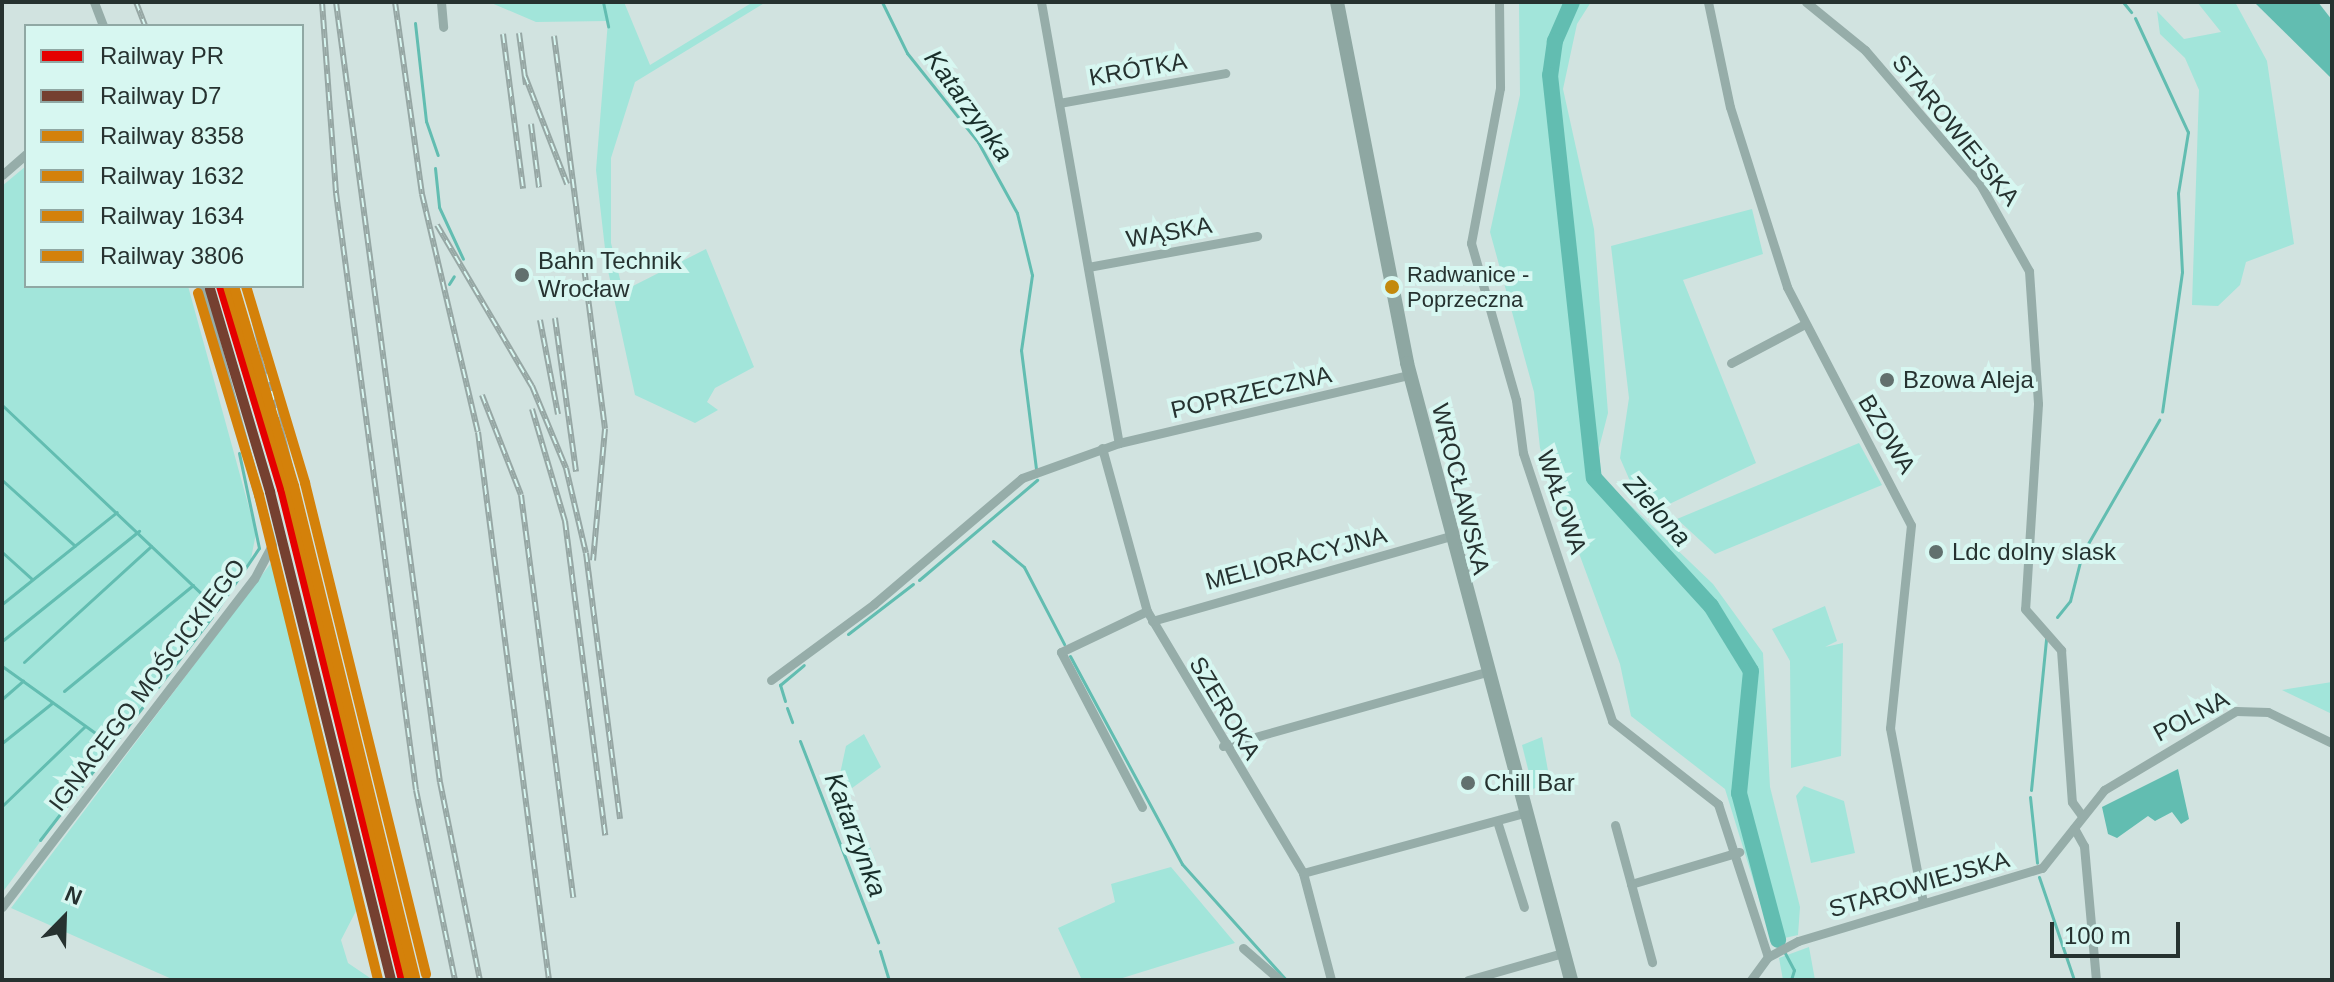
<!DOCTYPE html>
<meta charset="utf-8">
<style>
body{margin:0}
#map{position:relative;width:2334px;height:982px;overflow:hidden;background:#d1e3e0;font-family:Arial,sans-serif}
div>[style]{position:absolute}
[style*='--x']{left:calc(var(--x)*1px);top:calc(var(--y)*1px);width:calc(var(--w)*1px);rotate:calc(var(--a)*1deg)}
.green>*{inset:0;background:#a2e5da}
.water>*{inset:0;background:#62bdb1}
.stream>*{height:3px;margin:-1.5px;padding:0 1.5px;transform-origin:1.5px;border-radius:1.5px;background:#62bdb1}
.river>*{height:16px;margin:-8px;padding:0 8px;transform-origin:8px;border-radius:8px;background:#62bdb1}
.street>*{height:9px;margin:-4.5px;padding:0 4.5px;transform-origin:4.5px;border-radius:4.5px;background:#96ada9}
.primary>*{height:14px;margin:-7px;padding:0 7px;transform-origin:7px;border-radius:7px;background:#8ea7a2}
.rail>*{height:6px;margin-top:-3px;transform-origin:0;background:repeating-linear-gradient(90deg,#d7f7f1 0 9px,#96a7a4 0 18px);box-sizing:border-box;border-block:2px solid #96a7a4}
.rail-1>*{height:10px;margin:-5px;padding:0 5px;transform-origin:5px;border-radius:5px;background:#e50000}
.rail-2>*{height:10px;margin:-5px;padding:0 5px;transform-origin:5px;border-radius:5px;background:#754030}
.rail-3>*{height:10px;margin:-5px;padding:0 5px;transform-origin:5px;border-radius:5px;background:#d4810a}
.rail-4>*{height:10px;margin:-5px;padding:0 5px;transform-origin:5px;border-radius:5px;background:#d4810a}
.rail-5>*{height:10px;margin:-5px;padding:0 5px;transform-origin:5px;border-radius:5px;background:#d4810a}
.rail-6>*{height:10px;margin:-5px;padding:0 5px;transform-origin:5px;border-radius:5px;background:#d4810a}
.dots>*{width:22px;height:22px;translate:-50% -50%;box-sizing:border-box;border:4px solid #d7f7f1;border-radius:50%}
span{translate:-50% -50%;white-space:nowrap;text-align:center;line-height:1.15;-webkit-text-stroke:8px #d7f7f1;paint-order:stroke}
.bus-label{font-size:22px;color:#263230}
.left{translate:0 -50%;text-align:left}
.street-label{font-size:24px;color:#263230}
.poi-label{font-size:24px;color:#263230}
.water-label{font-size:26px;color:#192e2a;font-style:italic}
.frame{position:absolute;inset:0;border:4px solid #263230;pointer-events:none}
.legend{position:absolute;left:24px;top:24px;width:280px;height:264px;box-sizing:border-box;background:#d7f7f1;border:2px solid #90a8a4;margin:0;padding:10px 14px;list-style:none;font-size:24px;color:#263230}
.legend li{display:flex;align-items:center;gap:16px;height:40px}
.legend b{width:40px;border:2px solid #90a8a4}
.north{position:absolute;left:24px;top:878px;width:80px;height:80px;-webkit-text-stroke:6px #d7f7f1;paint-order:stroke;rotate:23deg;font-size:22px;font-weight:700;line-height:32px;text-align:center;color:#263230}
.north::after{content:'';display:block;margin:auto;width:28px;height:36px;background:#263230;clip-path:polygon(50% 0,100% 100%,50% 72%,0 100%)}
.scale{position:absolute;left:2050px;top:922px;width:130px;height:36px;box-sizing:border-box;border:4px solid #263230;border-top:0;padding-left:10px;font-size:24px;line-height:28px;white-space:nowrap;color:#263230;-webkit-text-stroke:6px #d7f7f1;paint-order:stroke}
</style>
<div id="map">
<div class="green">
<i style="clip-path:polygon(489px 2px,624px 2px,650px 65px,753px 2px,766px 2px,635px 82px,611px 158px,611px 243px,623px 291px,706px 249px,754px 367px,715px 388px,707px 402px,718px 410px,695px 423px,635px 395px,607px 266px,596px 170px,608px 21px,536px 22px)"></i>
<i style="clip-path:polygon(1519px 2px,1591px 2px,1577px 24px,1563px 89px,1594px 229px,1608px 413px,1599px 448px,1601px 477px,1713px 584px,1763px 653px,1770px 787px,1800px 907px,1798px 935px,1772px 941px,1725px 789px,1631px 716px,1620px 664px,1540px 448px,1534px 392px,1490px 232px,1520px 95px)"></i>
<i style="clip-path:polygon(2197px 2px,2235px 2px,2267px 61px,2294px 244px,2246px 262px,2240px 285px,2218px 306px,2192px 305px,2199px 90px,2185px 58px,2160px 34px,2157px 11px,2184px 39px,2221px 32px)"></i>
<i style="clip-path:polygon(26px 166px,26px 286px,188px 286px,256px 533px,251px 559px,2px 893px,2px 186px)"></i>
<i style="clip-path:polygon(1752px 209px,1763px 254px,1683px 280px,1756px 463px,1663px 507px,1630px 481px,1620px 458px,1629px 398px,1611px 246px)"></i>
<i style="clip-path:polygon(1859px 443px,1882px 485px,1715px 554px,1677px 519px)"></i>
<i style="clip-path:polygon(277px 555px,353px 852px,356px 911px,341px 940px,348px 963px,373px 980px,174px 980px,11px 908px)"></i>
<i style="clip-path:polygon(1825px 606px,1837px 641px,1825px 647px,1843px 643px,1841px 756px,1791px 768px,1790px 661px,1772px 629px)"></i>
<i style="clip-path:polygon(2332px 682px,2332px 714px,2282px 690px)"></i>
<i style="clip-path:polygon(864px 734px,881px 767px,848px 791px,876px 862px,860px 873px,830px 804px,847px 791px,840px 774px,846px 746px)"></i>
<i style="clip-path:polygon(1542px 737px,1550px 782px,1533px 789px,1522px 745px)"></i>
<i style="clip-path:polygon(1804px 786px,1844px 801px,1855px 853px,1811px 863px,1796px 796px)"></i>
<i style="clip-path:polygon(1171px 867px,1235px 943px,1116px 980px,1082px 980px,1058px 928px,1115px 902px,1111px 884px)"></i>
<i style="clip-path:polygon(1809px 947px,1815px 980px,1783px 980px,1779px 958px)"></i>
</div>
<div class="water">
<i style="clip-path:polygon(2254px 2px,2318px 2px,2332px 20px,2332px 79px)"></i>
<i style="clip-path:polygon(2178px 769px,2189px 819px,2181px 824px,2172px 812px,2155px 821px,2148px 816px,2117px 838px,2108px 834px,2102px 807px)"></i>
</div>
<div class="stream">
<i style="--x:603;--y:2;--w:25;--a:78"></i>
<i style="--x:882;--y:2;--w:57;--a:63.9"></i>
<i style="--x:907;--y:53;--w:114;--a:51.4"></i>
<i style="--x:978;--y:142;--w:81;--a:61.2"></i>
<i style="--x:1017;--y:213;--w:64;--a:76.4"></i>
<i style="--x:1032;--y:275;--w:76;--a:98.3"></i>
<i style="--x:1021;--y:350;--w:120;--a:82.8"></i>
<i style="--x:2123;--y:2;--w:13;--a:51"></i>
<i style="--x:2135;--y:18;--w:126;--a:65.1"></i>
<i style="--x:2188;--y:132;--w:62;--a:99.3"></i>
<i style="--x:2178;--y:193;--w:79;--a:87.1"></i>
<i style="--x:2182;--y:272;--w:141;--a:98.1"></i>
<i style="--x:415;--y:23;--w:99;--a:83.6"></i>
<i style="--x:426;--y:121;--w:36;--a:71"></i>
<i style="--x:435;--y:168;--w:39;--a:84"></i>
<i style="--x:439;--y:207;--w:57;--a:65.2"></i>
<i style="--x:449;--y:284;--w:9;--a:-58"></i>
<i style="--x:2;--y:405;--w:297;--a:43.4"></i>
<i style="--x:2;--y:480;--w:98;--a:42.1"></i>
<i style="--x:993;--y:541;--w:40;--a:40"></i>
<i style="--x:1024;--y:567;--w:87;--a:62.5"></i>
<i style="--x:2;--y:552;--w:40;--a:42"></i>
<i style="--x:919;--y:580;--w:155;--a:-40.3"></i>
<i style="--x:2;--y:604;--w:147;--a:-38.7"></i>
<i style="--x:216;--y:611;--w:76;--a:-55.7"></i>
<i style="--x:259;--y:548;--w:97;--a:-101.9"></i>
<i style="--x:2057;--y:617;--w:21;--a:-51"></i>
<i style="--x:2070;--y:601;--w:49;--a:-75.7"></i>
<i style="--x:2082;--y:554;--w:155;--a:-60.1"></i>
<i style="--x:848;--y:634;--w:82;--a:-37.6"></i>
<i style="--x:2;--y:641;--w:176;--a:-38.8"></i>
<i style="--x:1070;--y:656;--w:236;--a:61.7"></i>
<i style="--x:1182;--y:864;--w:156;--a:48.1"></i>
<i style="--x:24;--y:662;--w:172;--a:-42.4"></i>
<i style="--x:2;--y:666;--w:135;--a:35.7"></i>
<i style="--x:64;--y:691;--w:167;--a:-39.4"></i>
<i style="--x:2;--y:699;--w:28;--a:-41"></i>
<i style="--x:785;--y:701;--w:17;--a:-107"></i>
<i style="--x:780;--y:685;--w:31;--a:-40"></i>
<i style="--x:787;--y:708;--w:15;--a:70"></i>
<i style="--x:800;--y:741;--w:216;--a:68.8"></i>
<i style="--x:2;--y:743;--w:64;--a:-38.7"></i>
<i style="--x:2031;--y:790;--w:152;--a:-84.3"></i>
<i style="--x:2030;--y:797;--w:66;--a:83.9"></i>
<i style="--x:2;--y:806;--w:115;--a:-43.9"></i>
<i style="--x:40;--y:840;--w:282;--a:-52.4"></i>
<i style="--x:2039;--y:877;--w:109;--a:71.2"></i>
<i style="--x:1778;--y:940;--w:34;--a:62"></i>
<i style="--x:1794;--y:970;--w:10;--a:107"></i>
<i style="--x:880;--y:951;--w:30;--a:73"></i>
</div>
<div class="river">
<i style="--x:1572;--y:2;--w:43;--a:113.6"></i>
<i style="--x:1555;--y:41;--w:34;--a:98"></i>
<i style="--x:1550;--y:75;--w:405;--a:83.8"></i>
<i style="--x:1594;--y:478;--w:173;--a:47.6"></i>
<i style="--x:1711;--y:606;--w:76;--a:58.4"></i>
<i style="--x:1751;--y:671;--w:123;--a:95.6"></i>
<i style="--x:1739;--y:793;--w:152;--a:75.1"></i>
</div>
<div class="street">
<i style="--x:94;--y:2;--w:26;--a:69"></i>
<i style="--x:441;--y:2;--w:25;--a:85"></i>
<i style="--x:1041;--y:2;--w:448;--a:80"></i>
<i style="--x:1499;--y:2;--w:86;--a:89.3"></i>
<i style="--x:1500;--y:88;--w:158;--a:100.6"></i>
<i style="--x:1471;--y:243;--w:163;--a:74"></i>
<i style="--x:1516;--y:400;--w:53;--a:82.5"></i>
<i style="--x:1523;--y:453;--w:282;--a:71.6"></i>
<i style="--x:1612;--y:721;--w:135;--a:38.1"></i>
<i style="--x:1718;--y:804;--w:161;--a:71.9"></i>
<i style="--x:1708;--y:2;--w:107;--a:78.2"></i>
<i style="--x:1730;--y:107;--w:189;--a:72.4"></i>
<i style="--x:1787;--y:287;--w:268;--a:62.5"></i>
<i style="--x:1911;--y:525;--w:204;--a:95.9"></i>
<i style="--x:1890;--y:728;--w:178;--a:79.3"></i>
<i style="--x:1806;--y:2;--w:76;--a:39.1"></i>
<i style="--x:1865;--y:50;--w:177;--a:49.4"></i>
<i style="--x:1980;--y:184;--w:100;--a:60.6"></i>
<i style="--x:2029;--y:271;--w:133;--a:86.1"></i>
<i style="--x:2038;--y:404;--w:205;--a:93.6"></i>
<i style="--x:2025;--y:609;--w:55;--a:48.7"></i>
<i style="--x:2061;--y:650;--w:152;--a:85.9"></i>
<i style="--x:2072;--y:802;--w:17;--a:54"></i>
<i style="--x:1059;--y:103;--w:169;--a:-10.2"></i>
<i style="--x:2;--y:175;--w:32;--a:-41"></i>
<i style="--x:1088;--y:267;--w:172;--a:-10.4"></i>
<i style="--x:1731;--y:363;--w:84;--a:-27.8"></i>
<i style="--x:1102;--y:448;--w:169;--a:74.6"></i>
<i style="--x:1147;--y:611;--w:305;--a:59.2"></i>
<i style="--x:1303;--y:873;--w:111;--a:75.3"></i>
<i style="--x:1152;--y:621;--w:311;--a:-15.9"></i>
<i style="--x:771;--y:680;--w:128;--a:-36.4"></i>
<i style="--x:874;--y:604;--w:194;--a:-40.4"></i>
<i style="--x:1022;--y:478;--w:103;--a:-19.8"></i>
<i style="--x:1119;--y:443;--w:299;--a:-13.2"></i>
<i style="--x:1223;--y:746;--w:273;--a:-15.7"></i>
<i style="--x:1142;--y:807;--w:175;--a:-117.6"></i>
<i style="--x:1061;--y:652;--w:95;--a:-25.5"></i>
<i style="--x:1497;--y:821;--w:90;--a:72.6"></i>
<i style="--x:1615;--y:825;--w:61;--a:74.8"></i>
<i style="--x:1631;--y:884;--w:113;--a:-16.5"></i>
<i style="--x:2074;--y:828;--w:21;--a:61"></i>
<i style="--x:2084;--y:846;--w:135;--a:84.9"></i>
<i style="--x:1303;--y:873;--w:229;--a:-15.2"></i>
<i style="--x:1631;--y:884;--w:81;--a:74.9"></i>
<i style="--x:2;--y:907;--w:414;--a:-52.5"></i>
<i style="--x:254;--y:579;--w:38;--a:-62"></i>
<i style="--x:272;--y:545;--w:269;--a:-105.5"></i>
<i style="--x:1243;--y:948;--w:49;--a:40.9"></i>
<i style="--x:1468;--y:980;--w:99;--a:-15.9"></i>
<i style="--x:1751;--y:980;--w:29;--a:-54"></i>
<i style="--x:1768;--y:957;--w:34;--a:-28"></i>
<i style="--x:1798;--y:941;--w:255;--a:-16.7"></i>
<i style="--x:2042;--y:868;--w:100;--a:-51.5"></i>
<i style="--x:2104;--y:790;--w:154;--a:-30.9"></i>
<i style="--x:2236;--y:711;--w:32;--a:2"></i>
<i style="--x:2268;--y:712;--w:71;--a:25.8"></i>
</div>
<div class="primary">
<i style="--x:1337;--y:2;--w:368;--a:79"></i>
<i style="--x:1407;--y:363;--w:638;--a:75.11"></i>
</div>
<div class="rail">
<i style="--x:136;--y:2;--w:26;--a:69"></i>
<i style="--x:322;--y:2;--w:192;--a:85.8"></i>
<i style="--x:336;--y:193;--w:602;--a:82.37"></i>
<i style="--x:416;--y:790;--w:194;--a:78.4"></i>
<i style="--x:336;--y:2;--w:787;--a:82.41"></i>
<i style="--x:440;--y:782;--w:202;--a:78.6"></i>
<i style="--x:395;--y:2;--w:194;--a:82"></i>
<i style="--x:422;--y:194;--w:244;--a:76.8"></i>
<i style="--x:478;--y:432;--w:553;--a:82.62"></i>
<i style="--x:519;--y:33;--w:52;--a:82.3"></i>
<i style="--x:503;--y:34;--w:156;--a:82.6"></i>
<i style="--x:554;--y:36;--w:396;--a:82.6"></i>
<i style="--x:605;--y:429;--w:132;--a:95.2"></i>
<i style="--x:525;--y:76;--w:116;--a:68.7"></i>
<i style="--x:531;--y:124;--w:64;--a:82.8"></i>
<i style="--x:437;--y:225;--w:187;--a:59.5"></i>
<i style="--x:532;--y:386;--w:89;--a:67.5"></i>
<i style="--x:566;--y:468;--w:87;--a:76.8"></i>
<i style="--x:586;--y:553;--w:268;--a:82.7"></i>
<i style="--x:246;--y:286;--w:714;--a:76.31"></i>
<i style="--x:555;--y:318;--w:155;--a:82.2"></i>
<i style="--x:540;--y:320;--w:96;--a:79.2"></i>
<i style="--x:482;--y:395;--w:107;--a:68.7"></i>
<i style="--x:521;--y:495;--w:406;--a:82.6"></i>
<i style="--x:532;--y:409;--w:117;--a:73.6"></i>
<i style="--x:565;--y:521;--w:317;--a:82.7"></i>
</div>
<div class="rail-1">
<i style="--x:221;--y:286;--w:212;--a:73.3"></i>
<i style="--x:282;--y:489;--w:506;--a:76.16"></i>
</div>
<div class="rail-2">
<i style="--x:210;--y:289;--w:212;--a:73.5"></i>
<i style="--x:270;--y:492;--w:503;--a:76.07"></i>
</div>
<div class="rail-3">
<i style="--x:228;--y:286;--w:211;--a:73.2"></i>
<i style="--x:289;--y:488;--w:504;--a:76.21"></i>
</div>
<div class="rail-4">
<i style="--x:234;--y:286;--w:209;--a:73.3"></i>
<i style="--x:294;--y:486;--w:506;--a:76.16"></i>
</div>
<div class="rail-5">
<i style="--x:198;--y:293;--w:211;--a:73.2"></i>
<i style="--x:259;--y:495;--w:499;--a:76.2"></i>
</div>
<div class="rail-6">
<i style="--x:246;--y:286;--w:206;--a:73.3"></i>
<i style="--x:305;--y:483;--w:506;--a:76.16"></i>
</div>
<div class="dots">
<i style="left:522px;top:275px;background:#62706e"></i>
<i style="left:1392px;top:287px;background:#c3890c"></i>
<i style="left:1887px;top:380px;background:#62706e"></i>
<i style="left:1936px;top:552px;background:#62706e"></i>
<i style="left:1468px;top:783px;background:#62706e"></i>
</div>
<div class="bus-label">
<span class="left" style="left:1407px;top:287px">Radwanice -<br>Poprzeczna</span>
</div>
<div class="street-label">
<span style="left:1138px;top:69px;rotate:-10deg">KRÓTKA</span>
<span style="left:1956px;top:130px;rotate:51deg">STAROWIEJSKA</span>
<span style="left:1169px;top:232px;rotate:-10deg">WĄSKA</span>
<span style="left:1251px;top:392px;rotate:-13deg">POPRZECZNA</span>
<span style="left:1887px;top:434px;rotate:59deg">BZOWA</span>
<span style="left:1461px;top:489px;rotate:76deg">WROCŁAWSKA</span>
<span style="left:1562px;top:502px;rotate:71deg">WAŁOWA</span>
<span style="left:1296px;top:558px;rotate:-15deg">MELIORACYJNA</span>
<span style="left:147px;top:685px;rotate:-53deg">IGNACEGO MOŚCICKIEGO</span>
<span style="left:1225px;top:708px;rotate:59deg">SZEROKA</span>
<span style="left:2191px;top:716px;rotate:-28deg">POLNA</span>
<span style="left:1919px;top:884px;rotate:-16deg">STAROWIEJSKA</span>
</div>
<div class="poi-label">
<span class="left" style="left:538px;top:275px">Bahn Technik<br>Wrocław</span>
<span class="left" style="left:1903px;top:380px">Bzowa Aleja</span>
<span class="left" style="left:1952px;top:552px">Ldc dolny slask</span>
<span class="left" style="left:1484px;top:783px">Chill Bar</span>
</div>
<div class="water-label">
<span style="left:968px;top:106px;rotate:54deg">Katarzynka</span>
<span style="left:1657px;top:511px;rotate:48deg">Zielona</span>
<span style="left:855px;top:835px;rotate:69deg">Katarzynka</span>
</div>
<div class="frame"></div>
<ul class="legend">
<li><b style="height:10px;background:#e50000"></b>Railway PR</li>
<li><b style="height:10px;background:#754030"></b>Railway D7</li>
<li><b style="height:10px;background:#d4810a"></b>Railway 8358</li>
<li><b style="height:10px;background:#d4810a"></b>Railway 1632</li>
<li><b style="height:10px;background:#d4810a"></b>Railway 1634</li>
<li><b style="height:10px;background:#d4810a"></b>Railway 3806</li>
</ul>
<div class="north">N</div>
<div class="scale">100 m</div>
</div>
